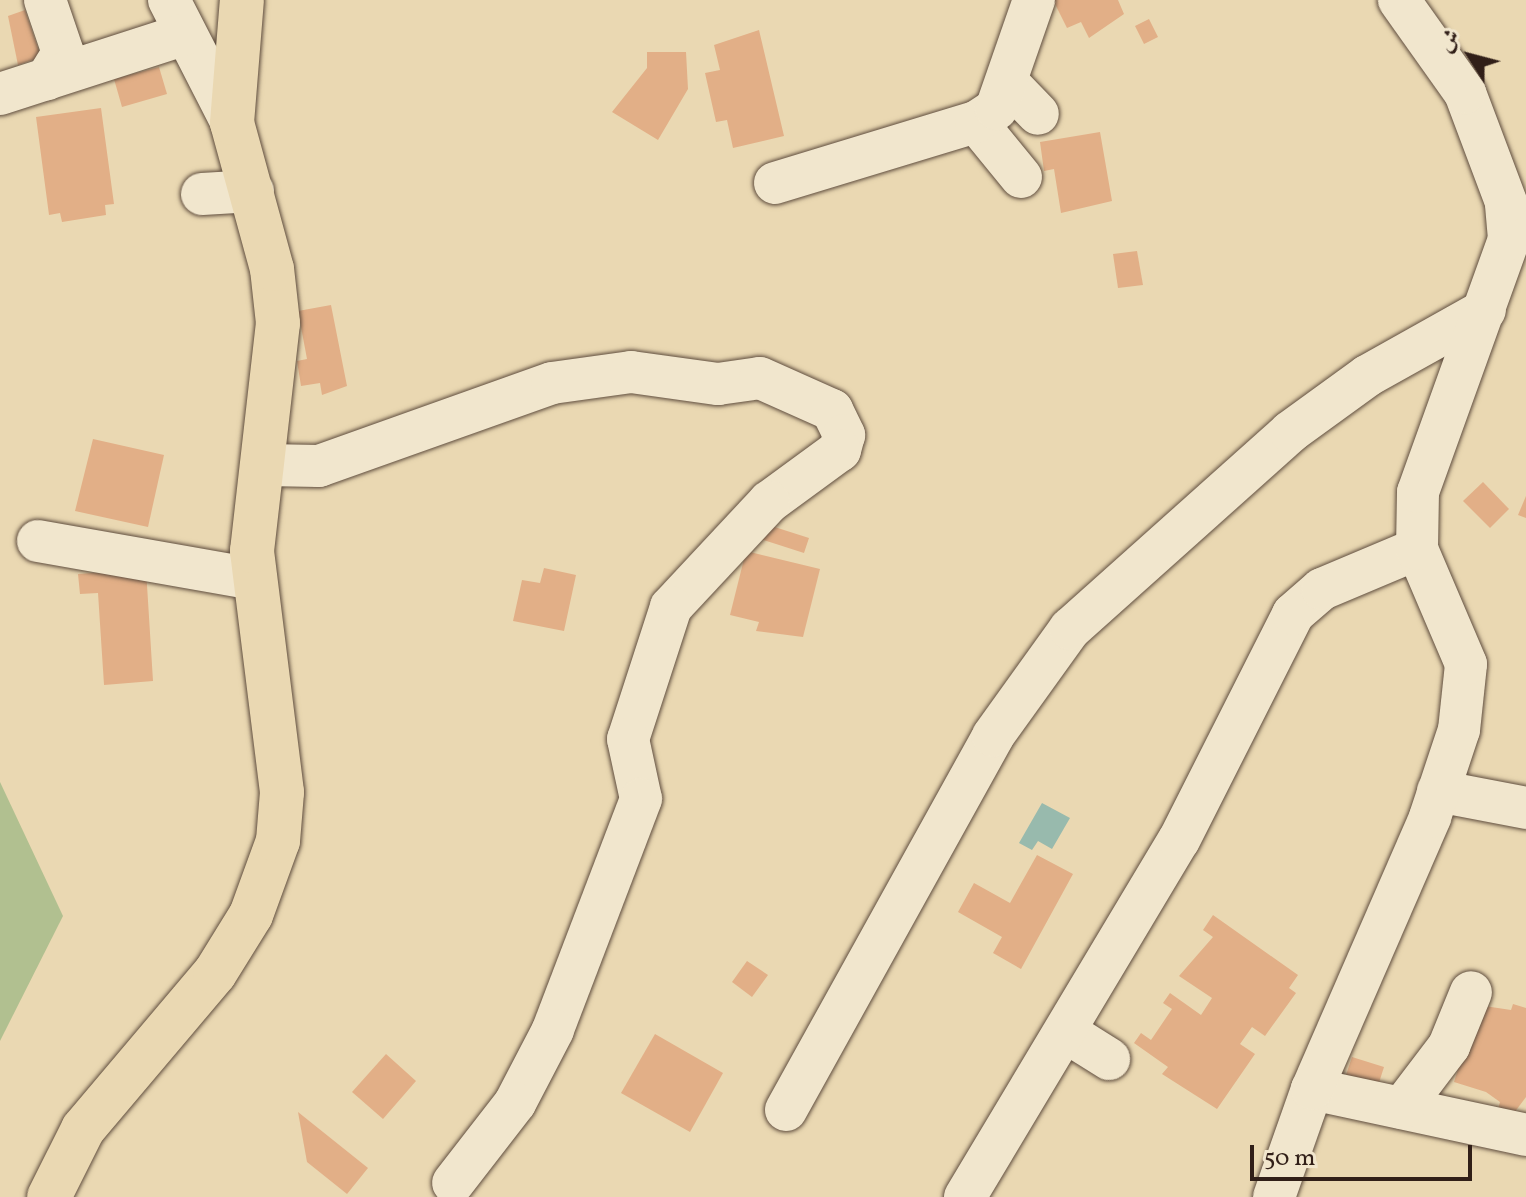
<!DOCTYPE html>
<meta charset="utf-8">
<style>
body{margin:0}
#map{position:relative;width:1526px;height:1197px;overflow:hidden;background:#ead8b2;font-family:Vollkorn,Amiri,serif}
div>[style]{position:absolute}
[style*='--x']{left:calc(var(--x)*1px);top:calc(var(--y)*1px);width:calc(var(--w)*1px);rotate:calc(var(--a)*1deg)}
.green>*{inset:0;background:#b1c090}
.water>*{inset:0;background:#98baad}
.building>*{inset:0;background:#e2af87}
.roads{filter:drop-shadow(0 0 2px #5f4d3e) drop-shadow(0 0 2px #5f4d3e)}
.minor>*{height:42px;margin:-21px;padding:0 21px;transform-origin:21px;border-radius:21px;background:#f1e6cd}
.major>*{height:44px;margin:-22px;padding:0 22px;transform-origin:22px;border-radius:22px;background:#ead8b2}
span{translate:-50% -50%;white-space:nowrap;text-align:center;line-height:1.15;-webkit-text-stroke:6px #f1e6cd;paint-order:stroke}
.north{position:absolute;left:1430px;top:16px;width:80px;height:80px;-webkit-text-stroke:6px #f1e6cd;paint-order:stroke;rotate:306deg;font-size:22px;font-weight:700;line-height:32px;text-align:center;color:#311f18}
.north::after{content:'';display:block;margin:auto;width:28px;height:36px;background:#311f18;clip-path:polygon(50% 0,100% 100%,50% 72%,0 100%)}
.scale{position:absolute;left:1250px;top:1145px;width:222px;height:36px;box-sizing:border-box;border:4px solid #311f18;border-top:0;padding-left:10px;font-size:24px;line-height:28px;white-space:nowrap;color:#311f18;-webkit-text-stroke:6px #f1e6cd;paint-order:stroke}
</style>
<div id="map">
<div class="green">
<i style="clip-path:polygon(0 782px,63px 916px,0 1041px)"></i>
</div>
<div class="water">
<i style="clip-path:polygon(1042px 803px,1070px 818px,1052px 849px,1038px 841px,1032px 850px,1019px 843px)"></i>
</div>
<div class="building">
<i style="clip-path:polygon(1053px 0,1118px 0,1124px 14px,1089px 38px,1081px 22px,1067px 28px)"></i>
<i style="clip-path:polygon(25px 10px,41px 57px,18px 65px,8px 16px)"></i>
<i style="clip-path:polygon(1149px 19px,1158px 37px,1144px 44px,1135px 26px)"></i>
<i style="clip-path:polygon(759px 30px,784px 136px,733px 148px,727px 120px,716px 122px,705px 73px,720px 70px,714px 45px)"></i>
<i style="clip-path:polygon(647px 52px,686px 52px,688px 89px,658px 140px,612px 112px,647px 68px)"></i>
<i style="clip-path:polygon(159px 67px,167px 94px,122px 107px,114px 79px)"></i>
<i style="clip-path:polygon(101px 108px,114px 204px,105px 205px,106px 215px,62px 222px,60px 213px,49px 215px,36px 117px)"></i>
<i style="clip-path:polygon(1100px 132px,1112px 201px,1061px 213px,1054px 169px,1044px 171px,1040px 142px)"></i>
<i style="clip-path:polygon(1137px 251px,1143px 285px,1118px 288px,1113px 254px)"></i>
<i style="clip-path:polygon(331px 305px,347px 386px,322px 395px,320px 383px,301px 386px,297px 361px,307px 359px,298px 311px)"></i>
<i style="clip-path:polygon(93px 439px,164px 455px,148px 527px,75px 511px)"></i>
<i style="clip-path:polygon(1483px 482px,1509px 509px,1490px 528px,1463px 501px)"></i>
<i style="clip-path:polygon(1526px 496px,1526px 518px,1518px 515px)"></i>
<i style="clip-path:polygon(762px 523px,809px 538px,804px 553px,757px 538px)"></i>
<i style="clip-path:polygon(746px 551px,820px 569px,803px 637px,756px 631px,759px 622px,730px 615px)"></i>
<i style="clip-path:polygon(544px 568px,576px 575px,564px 631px,513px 621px,522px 580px,540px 583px)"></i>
<i style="clip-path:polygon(146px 569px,153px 681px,104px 685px,98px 593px,80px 594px,78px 574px)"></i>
<i style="clip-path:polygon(1037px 855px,1073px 874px,1021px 969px,993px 953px,1002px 937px,958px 912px,974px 883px,1010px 903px)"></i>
<i style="clip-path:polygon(1213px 915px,1298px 975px,1289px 988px,1296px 993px,1265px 1036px,1252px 1027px,1240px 1044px,1255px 1054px,1217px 1109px,1162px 1074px,1168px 1067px,1134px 1043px,1141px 1033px,1151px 1040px,1172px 1009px,1163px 1003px,1170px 993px,1201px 1015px,1212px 998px,1179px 976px,1213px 937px,1203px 930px)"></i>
<i style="clip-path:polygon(747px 961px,768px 975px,752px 997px,732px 982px)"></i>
<i style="clip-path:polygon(1513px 1004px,1526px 1008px,1526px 1097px,1511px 1117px,1497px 1113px,1500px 1102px,1486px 1092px,1454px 1082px,1478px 1005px,1511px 1010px)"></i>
<i style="clip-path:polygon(655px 1034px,723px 1073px,690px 1132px,621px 1093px)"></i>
<i style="clip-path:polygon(386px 1054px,416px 1081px,383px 1119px,352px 1092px)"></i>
<i style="clip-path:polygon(1352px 1057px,1384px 1067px,1375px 1095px,1343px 1084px)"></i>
<i style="clip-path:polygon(298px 1112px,368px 1168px,347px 1194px,307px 1162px)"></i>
</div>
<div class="roads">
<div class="minor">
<i style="--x:45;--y:0;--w:56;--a:71.2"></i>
<i style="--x:63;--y:53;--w:31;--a:122"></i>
<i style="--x:169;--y:0;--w:138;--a:62.9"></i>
<i style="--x:1010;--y:85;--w:40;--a:46"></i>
<i style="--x:0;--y:94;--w:192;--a:-17.9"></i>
<i style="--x:976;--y:122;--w:71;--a:50.7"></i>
<i style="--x:775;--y:183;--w:210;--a:-16.9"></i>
<i style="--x:976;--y:122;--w:24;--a:-33"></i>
<i style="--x:996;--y:109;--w:115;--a:-70.8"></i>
<i style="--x:202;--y:194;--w:51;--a:-3.4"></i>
<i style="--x:265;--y:465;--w:54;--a:1.1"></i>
<i style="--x:319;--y:466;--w:247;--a:-19.6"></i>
<i style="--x:552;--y:383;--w:80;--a:-7.9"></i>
<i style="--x:631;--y:372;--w:88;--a:7.9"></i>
<i style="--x:718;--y:384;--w:42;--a:-8.1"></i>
<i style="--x:760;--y:378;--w:79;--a:24"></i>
<i style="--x:832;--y:410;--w:28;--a:64"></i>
<i style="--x:844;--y:435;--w:16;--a:105"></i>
<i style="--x:840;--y:450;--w:88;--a:143.8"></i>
<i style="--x:769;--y:502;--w:144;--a:133"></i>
<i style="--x:671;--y:607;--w:139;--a:108"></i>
<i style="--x:628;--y:739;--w:61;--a:77.8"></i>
<i style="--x:641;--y:799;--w:247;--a:110.9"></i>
<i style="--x:553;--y:1030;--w:82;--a:117.5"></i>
<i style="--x:515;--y:1103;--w:101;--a:127.8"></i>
<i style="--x:38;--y:541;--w:219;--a:10"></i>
<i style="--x:1438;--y:791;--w:90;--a:10.9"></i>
<i style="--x:1066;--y:1032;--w:51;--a:32.1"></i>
<i style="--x:1312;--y:1089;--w:219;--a:12.1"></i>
<i style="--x:1402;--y:1108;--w:78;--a:-52.8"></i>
<i style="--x:1449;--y:1046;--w:58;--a:-67.8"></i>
<i style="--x:786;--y:1110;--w:427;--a:-61"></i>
<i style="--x:993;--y:736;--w:132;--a:-54.3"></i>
<i style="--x:1070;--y:629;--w:295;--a:-41.8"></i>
<i style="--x:1290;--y:432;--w:95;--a:-36"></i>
<i style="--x:1367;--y:376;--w:135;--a:-29.2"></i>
<i style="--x:965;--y:1197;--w:416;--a:-59.1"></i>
<i style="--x:1179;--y:840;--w:253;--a:-63.2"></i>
<i style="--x:1293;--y:614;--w:38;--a:-41"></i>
<i style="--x:1322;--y:589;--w:103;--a:-22.8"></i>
<i style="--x:1274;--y:1197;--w:114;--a:-70.6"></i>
<i style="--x:1312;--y:1089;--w:296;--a:-66.5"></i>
<i style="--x:1430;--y:817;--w:92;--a:-71.6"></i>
<i style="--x:1459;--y:730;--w:66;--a:-83.9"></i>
<i style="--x:1466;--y:664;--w:125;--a:-113.1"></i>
<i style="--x:1417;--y:549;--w:57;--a:-89"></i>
<i style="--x:1418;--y:492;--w:269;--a:-70.2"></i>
<i style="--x:1509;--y:239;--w:37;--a:-95"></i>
<i style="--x:1506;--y:202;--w:116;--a:-110.6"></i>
<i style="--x:1465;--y:93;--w:114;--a:-125.4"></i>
</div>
<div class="major">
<i style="--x:49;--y:1197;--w:76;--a:-63.4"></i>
<i style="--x:83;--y:1129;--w:204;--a:-49.8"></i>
<i style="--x:215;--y:973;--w:68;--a:-58.2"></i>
<i style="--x:251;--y:915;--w:79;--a:-70"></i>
<i style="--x:278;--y:841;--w:49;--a:-85.3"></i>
<i style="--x:282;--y:792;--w:243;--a:-97.1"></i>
<i style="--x:252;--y:551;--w:229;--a:-83.5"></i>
<i style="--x:278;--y:323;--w:54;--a:-96.3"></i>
<i style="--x:272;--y:269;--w:151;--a:-105.3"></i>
<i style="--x:232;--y:123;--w:123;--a:-85.4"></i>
</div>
</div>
<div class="north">ش</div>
<div class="scale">50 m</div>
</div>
